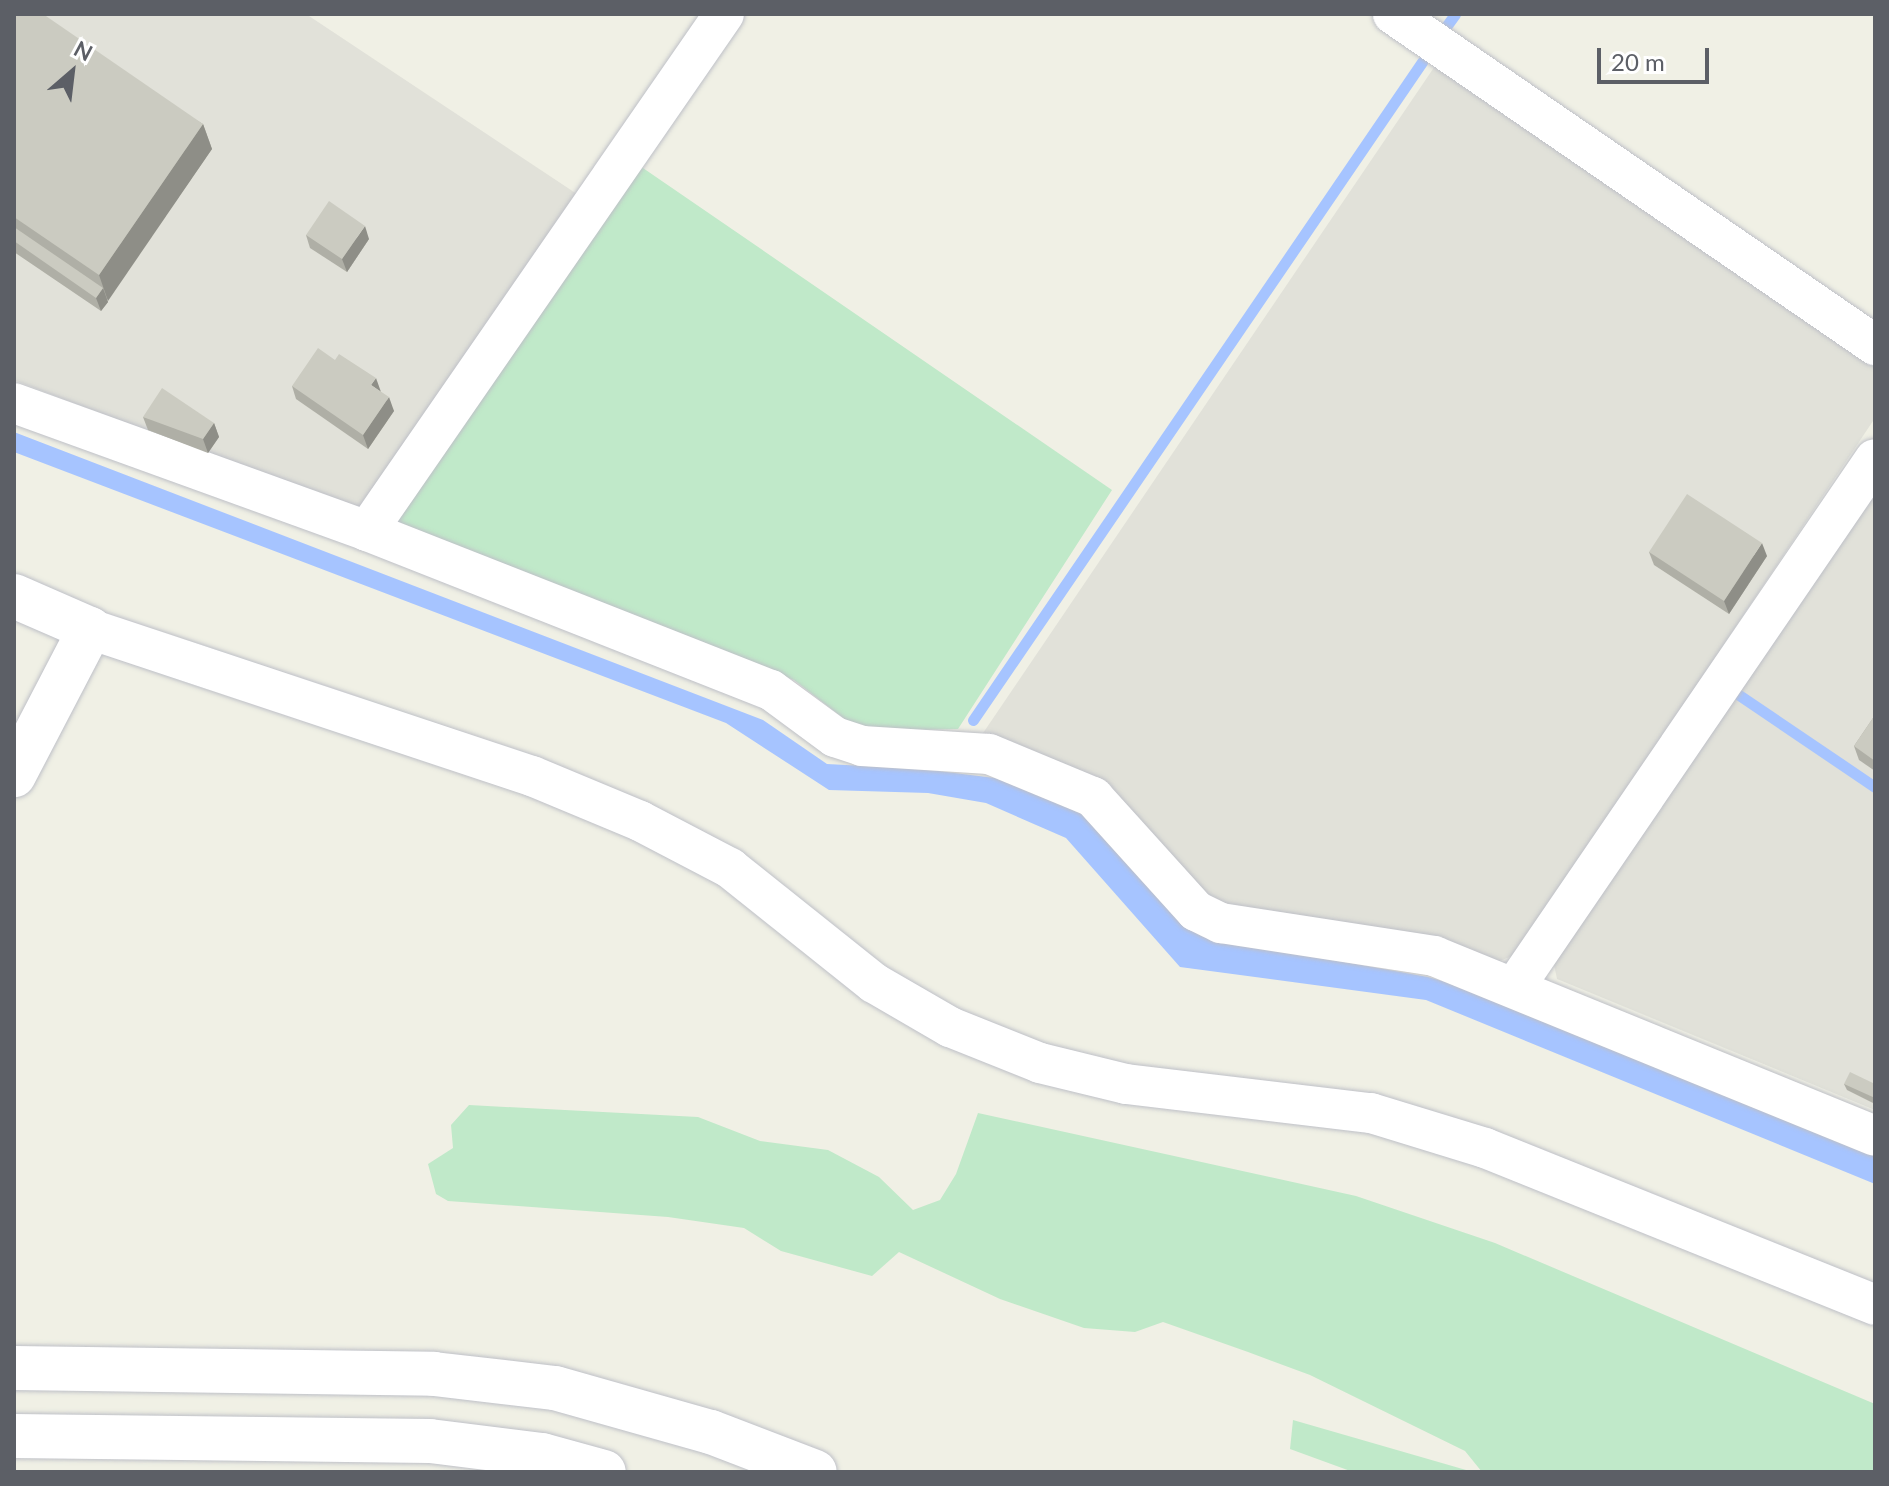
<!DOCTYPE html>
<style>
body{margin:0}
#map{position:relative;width:1889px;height:1486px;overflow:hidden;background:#f0f0e5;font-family:Lato,sans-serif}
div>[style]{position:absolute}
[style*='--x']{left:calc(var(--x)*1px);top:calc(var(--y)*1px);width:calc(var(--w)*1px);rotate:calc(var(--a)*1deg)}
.industrial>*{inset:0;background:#e1e1d9}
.green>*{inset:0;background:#c0e9c9}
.water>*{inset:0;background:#a6c4ff}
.stream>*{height:11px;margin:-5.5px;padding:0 5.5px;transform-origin:5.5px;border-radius:5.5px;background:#a6c4ff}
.roads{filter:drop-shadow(0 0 2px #bec0c7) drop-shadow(0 0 2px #bec0c7)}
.minor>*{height:40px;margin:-20px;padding:0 20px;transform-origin:20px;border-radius:20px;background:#fff}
.tertiary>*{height:44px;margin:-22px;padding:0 22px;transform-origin:22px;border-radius:22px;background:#fff}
.wall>*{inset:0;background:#afafa6}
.shaded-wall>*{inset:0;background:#8e8e87}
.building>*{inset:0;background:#cbcbc1}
span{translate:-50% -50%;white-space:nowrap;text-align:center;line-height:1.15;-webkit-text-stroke:6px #fff;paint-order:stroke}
.frame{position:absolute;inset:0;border:16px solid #5c5f66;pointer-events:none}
.north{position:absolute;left:32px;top:32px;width:80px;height:80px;-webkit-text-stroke:6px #fff;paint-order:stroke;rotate:28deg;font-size:22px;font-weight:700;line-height:32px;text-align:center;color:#5c5f66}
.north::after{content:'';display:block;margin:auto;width:28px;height:36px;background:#5c5f66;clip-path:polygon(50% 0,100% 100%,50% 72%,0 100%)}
.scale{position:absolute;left:1597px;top:48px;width:112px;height:36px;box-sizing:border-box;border:4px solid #5c5f66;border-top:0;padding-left:10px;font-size:24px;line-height:28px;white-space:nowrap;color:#5c5f66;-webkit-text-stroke:6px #fff;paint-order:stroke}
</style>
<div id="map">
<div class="industrial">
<i style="clip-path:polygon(35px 14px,306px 14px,586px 200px,375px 503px,353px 510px,14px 380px,14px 45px)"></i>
<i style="clip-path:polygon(1437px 63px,1875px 359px,1875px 418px,1517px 954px,1492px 964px,1434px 939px,1215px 902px,979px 739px)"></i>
<i style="clip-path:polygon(1875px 481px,1875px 1110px,1557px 979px,1554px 965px)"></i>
</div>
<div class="green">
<i style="clip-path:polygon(640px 166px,1112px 490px,958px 729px,860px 731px,794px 680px,397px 522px)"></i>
<i style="clip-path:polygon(469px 1105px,698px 1117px,760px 1141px,828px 1150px,879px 1177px,913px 1210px,940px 1200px,956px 1174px,978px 1113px,1356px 1196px,1495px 1243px,1875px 1404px,1875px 1472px,1482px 1472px,1465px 1451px,1310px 1375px,1248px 1352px,1163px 1322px,1135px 1332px,1084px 1328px,1000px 1299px,899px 1252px,872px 1276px,781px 1251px,744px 1228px,668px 1217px,448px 1201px,436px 1194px,428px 1164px,453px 1148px,451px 1125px)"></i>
<i style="clip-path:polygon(1293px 1420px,1473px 1472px,1353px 1472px,1290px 1449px)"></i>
</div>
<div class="water">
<i style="clip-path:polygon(14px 432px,763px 720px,827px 764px,922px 769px,995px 778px,1081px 811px,1201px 936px,1428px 977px,1466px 988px,1875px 1153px,1875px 1184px,1426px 1000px,1180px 967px,1066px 838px,986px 803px,928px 793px,829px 790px,726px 723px,14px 452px)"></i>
</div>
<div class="stream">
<i style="--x:1445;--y:28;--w:17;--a:-54"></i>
<i style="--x:1739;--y:695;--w:164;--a:34.1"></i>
<i style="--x:973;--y:720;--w:797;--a:-55.69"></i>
</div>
<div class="roads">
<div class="minor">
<i style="--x:1393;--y:14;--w:585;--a:34.48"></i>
<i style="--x:14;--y:403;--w:375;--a:19.9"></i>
<i style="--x:367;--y:531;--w:434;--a:21.5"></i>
<i style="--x:771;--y:690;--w:79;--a:36.3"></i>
<i style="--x:835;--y:737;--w:28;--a:18"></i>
<i style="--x:862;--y:746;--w:127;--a:3.6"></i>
<i style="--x:989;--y:754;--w:113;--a:22.5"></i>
<i style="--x:1093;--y:797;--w:154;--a:47.9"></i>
<i style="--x:1196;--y:911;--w:28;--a:26"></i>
<i style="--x:1221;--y:923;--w:216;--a:8.8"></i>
<i style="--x:1434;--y:956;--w:476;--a:22.2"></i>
<i style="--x:367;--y:531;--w:628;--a:-55.37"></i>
<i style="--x:90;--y:629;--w:466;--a:18.4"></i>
<i style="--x:532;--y:776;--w:117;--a:22.6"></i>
<i style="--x:640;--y:821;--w:102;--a:27.6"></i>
<i style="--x:730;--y:868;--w:184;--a:38.6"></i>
<i style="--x:874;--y:983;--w:88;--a:30.1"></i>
<i style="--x:950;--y:1027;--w:97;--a:21.8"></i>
<i style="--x:1040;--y:1063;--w:89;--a:13.7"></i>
<i style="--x:1126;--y:1084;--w:247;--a:6.8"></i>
<i style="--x:1371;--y:1113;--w:119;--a:17.1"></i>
<i style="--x:1485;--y:1148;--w:420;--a:21.9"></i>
<i style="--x:1514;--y:988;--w:640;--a:-55.69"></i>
</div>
<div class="tertiary">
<i style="--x:14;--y:596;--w:83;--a:23.5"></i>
<i style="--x:90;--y:629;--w:165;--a:117.5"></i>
<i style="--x:14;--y:1368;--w:420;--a:0.8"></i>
<i style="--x:434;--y:1374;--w:122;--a:6.6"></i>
<i style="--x:555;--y:1388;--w:162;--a:15.8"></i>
<i style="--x:711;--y:1432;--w:111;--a:21"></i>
<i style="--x:14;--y:1436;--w:416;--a:0.7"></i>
<i style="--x:430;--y:1441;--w:113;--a:7.1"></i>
<i style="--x:542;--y:1455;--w:64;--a:15.3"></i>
</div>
</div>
<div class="wall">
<i style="clip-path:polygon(14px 14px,203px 124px,212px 149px,107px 300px,108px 302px,101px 311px,14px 252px)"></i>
<i style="clip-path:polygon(306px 235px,369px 239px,347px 272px,310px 248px)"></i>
<i style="clip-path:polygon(292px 386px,381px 392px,394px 411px,368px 449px,296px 399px)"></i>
<i style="clip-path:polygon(143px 417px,214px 423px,219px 437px,208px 453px,148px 430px)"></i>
<i style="clip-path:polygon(1649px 552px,1767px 556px,1729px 614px,1654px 565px)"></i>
<i style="clip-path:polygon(1875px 715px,1875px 771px,1859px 760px,1854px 746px)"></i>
<i style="clip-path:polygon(1844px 1084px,1875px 1084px,1875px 1104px,1847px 1090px)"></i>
</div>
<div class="shaded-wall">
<i style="clip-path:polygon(203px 124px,212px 149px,108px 301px,99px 275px)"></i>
<i style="clip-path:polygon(365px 226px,369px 239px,347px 272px,342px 259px)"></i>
<i style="clip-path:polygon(103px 288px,108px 302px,101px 311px,96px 298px)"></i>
<i style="clip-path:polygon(376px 378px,381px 392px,371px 385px)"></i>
<i style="clip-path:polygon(389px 397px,394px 411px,368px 449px,363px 435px)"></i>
<i style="clip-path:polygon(214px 423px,219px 437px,208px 453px,203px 439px)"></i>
<i style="clip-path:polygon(1762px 543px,1767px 556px,1729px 614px,1724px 601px)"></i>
</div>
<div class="building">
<i style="clip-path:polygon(14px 14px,43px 14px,203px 124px,99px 275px,14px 217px)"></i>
<i style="clip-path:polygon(329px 201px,365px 226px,342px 259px,306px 235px)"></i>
<i style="clip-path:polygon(14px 227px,103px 288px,96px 298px,14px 241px)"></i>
<i style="clip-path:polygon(318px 348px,335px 360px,339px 354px,376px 378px,371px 385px,389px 397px,363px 435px,292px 386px)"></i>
<i style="clip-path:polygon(162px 388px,214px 423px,203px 439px,143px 417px)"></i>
<i style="clip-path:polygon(1687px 494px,1762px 543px,1724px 601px,1649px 552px)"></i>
<i style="clip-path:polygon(1875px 715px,1875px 761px,1854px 746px)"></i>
<i style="clip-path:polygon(1850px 1072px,1875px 1084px,1875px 1098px,1844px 1084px)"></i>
</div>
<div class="frame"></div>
<div class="north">N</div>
<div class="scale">20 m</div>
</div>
